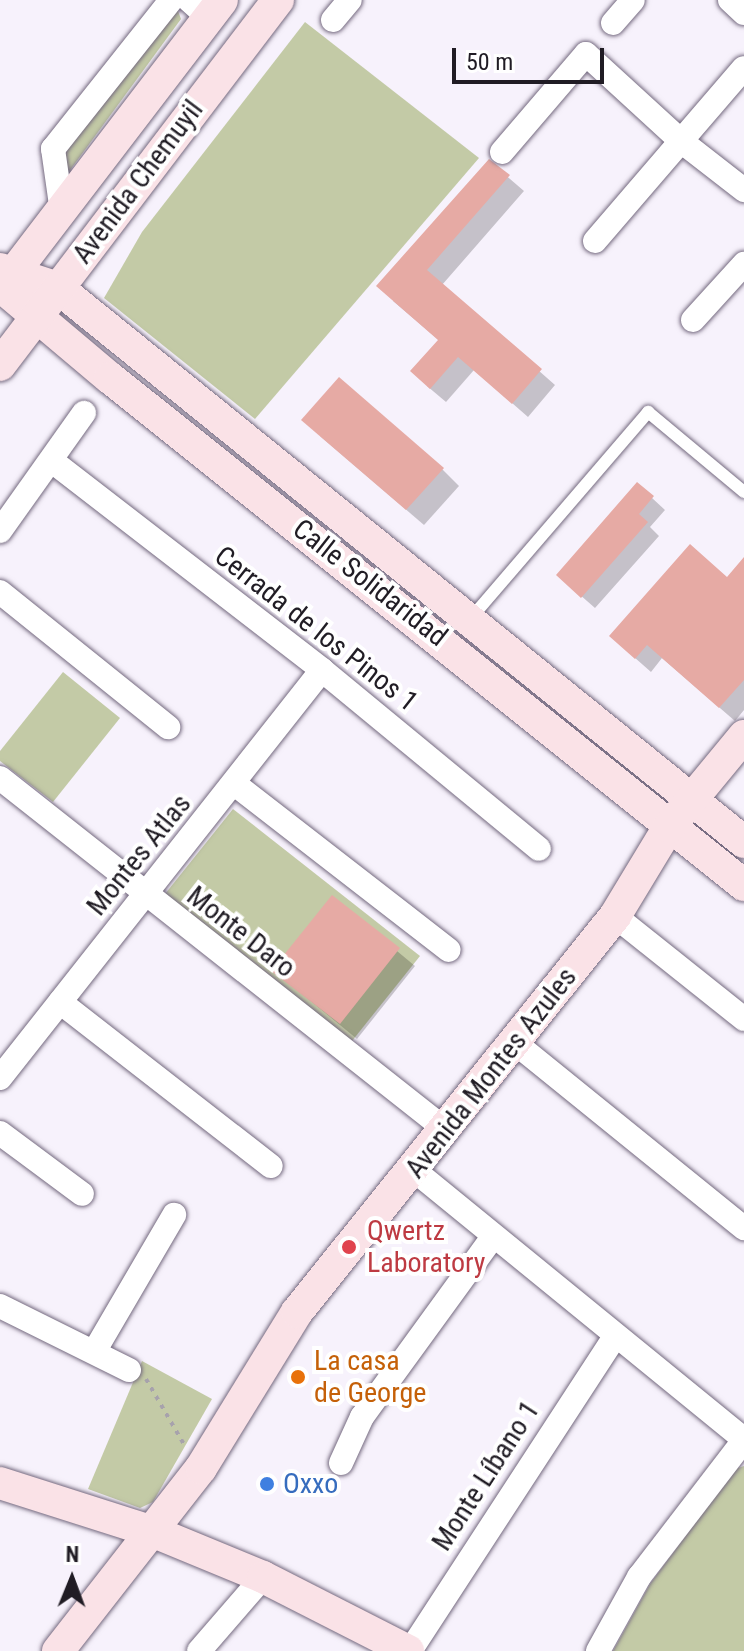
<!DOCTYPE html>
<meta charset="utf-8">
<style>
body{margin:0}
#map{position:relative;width:744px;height:1651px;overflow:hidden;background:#f7f2fc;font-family:"Roboto Condensed",sans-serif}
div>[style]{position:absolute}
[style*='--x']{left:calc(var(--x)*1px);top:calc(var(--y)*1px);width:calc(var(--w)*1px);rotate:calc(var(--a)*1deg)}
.green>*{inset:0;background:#c3caa6}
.shadow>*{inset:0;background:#0003}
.building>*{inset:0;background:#e6aaa4}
.path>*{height:4px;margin-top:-2px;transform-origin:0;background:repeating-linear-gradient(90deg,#a7a2ac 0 4px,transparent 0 10px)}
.roads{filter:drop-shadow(0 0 2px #74697f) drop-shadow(0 0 2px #74697f)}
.lane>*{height:12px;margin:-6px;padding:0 6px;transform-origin:6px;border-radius:6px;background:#fff}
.street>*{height:24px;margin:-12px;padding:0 12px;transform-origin:12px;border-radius:12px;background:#fff}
.secondary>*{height:32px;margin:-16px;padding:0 16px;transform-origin:16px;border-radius:16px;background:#fae2e7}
.dots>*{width:22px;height:22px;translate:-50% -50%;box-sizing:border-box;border:4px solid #fff;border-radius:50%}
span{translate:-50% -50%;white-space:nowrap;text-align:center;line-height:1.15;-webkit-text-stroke:8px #fff;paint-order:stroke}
.street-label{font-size:28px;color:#201c24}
.health-label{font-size:28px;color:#be3a42}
.left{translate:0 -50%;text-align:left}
.food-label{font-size:28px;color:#c56008}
.shop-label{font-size:28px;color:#366cbe}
.north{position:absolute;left:32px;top:1539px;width:80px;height:80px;-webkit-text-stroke:6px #fff;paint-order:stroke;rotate:1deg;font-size:22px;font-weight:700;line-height:32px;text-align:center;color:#201c24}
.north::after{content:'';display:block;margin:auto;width:28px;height:36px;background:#201c24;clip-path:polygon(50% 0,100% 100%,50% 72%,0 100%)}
.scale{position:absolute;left:452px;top:48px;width:152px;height:36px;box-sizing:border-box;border:4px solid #201c24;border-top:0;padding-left:10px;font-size:24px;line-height:28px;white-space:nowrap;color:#201c24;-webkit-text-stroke:6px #fff;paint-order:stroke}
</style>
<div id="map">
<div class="green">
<i style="clip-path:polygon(171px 11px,178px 11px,181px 19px,68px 173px,65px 147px)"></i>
<i style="clip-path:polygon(305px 22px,479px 158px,255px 419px,104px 298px,142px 232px)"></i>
<i style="clip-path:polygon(63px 672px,120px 718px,53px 802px,0 761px,0 751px)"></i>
<i style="clip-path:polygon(233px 809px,420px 956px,352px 1041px,165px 894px)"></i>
<i style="clip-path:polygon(142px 1361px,212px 1399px,153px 1502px,140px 1508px,88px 1489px)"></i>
<i style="clip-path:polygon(744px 1466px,744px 1651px,613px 1651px,650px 1584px,735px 1469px)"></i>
</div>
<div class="shadow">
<i style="clip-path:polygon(490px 162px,524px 191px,442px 285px,555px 385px,528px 417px,474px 370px,446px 402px,427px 386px,440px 341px,393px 301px)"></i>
<i style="clip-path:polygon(320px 436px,442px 469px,459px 486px,424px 525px)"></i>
<i style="clip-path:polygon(638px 485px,665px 510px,650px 527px,659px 536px,595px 608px,571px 587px)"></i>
<i style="clip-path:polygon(744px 560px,744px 710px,735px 721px,662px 658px,651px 672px,626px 650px,727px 579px)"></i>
<i style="clip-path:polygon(332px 897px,415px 966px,357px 1039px,274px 971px)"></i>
</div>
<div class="building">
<i style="clip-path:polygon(489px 159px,510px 175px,427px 270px,542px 369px,512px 404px,458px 357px,430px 389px,410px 371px,438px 340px,376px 286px)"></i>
<i style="clip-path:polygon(339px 377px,444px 468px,406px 510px,301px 420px)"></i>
<i style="clip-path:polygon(637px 482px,654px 496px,639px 514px,648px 522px,581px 598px,556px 575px)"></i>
<i style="clip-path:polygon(690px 544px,727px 577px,744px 557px,744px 680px,719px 708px,647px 645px,635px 659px,609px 636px)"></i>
<i style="clip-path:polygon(332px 895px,400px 948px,340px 1024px,271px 971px)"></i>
</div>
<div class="path">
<i style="--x:146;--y:1379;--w:78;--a:59.8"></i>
</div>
<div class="roads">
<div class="lane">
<i style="--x:471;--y:618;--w:272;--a:-49.3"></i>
<i style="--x:648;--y:412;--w:125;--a:39.8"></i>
</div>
<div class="street">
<i style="--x:189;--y:0;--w:27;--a:42"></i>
<i style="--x:730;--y:0;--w:19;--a:43"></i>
<i style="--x:333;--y:20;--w:26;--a:-50"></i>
<i style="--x:613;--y:23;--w:30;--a:-49"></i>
<i style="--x:502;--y:152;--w:129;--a:-49.4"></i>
<i style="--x:586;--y:54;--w:129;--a:42.5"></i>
<i style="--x:681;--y:141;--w:80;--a:37.9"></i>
<i style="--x:62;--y:212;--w:64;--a:-98.1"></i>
<i style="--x:53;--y:149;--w:190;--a:-51.6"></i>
<i style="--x:595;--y:241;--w:228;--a:-49.3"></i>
<i style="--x:693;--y:320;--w:76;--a:-47.7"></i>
<i style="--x:52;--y:461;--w:341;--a:37.7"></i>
<i style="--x:322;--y:670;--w:281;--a:39.5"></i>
<i style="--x:0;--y:531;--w:145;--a:-54.6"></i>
<i style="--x:0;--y:592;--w:216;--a:38.8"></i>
<i style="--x:0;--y:778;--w:568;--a:38.28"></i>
<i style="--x:236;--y:785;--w:269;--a:37.8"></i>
<i style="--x:615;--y:916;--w:165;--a:38.6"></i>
<i style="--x:60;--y:1002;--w:267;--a:37.9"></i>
<i style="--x:514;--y:1042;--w:296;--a:39"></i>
<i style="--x:0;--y:1078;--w:520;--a:-51.72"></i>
<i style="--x:0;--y:1133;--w:102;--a:36.6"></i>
<i style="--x:415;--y:1171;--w:424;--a:39.2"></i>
<i style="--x:0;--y:1306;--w:144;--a:26.4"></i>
<i style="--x:94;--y:1352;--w:159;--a:-59.7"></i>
<i style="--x:341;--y:1463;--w:51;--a:-65.5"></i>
<i style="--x:362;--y:1417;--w:221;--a:-54"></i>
<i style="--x:199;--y:1651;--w:98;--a:-49.1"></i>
<i style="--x:410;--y:1651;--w:376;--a:-56.9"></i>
<i style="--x:598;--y:1651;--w:85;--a:-61"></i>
<i style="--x:639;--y:1577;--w:173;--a:-52.5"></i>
</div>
<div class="secondary">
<i style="--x:0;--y:269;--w:61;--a:18.1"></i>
<i style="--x:58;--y:288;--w:882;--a:38.92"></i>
<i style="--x:0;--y:279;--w:9;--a:72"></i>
<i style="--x:3;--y:288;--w:140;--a:40.1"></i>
<i style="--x:110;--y:378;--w:812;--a:38.65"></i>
<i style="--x:2;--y:288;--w:362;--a:-52.6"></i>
<i style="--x:0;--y:365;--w:459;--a:-52.7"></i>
<i style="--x:0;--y:1483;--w:162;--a:17.7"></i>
<i style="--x:154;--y:1532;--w:118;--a:22.4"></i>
<i style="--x:263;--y:1577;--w:163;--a:27"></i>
<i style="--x:58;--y:1651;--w:232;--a:-52"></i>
<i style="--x:201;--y:1468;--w:183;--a:-58.4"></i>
<i style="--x:297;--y:1312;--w:508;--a:-51.23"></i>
<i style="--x:615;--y:916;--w:104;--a:-58.8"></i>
<i style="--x:669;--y:827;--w:118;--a:-50.5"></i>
</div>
</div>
<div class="dots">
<i style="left:349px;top:1247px;background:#e0444e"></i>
<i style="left:298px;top:1377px;background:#e8710a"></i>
<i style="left:267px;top:1484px;background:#3f7fe0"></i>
</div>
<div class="street-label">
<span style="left:138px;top:182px;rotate:-53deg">Avenida Chemuyil</span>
<span style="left:370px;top:583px;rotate:38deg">Calle Solidaridad</span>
<span style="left:316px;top:629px;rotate:38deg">Cerrada de los Pinos 1</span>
<span style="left:139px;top:855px;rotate:-51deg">Montes Atlas</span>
<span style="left:241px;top:932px;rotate:38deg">Monte Daro</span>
<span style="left:491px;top:1073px;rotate:-52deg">Avenida Montes Azules</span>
<span style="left:486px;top:1476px;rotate:-57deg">Monte Líbano 1</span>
</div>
<div class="health-label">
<span class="left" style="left:367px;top:1247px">Qwertz<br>Laboratory</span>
</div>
<div class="food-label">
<span class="left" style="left:314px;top:1377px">La casa<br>de George</span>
</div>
<div class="shop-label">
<span class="left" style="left:283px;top:1484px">Oxxo</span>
</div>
<div class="north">N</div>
<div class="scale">50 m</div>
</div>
